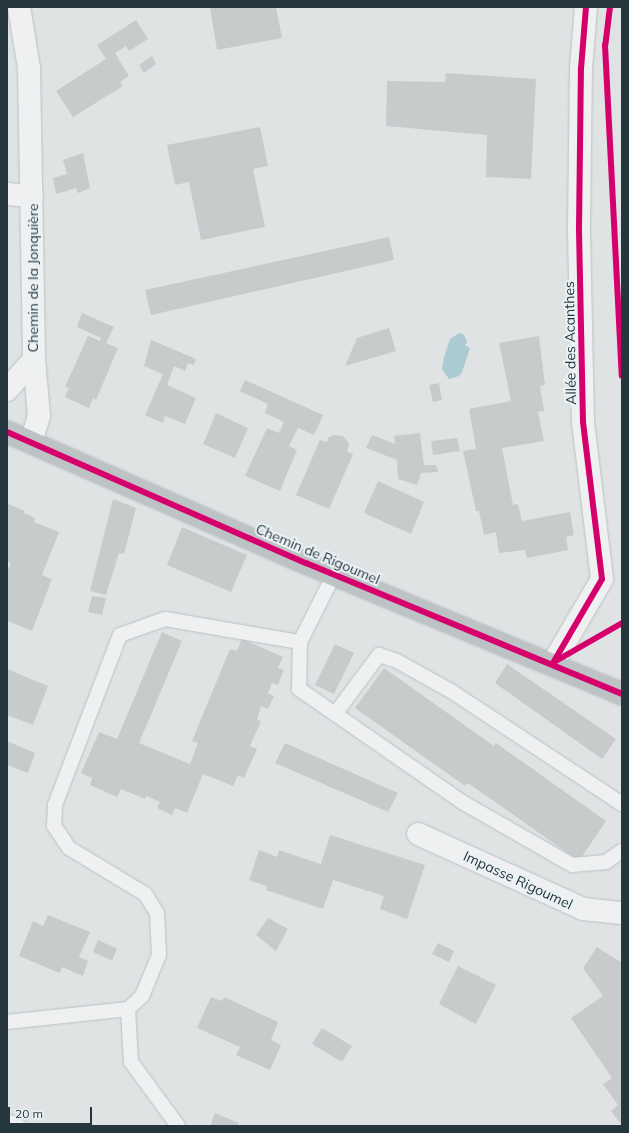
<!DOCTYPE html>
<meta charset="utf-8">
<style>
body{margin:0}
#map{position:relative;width:629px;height:1133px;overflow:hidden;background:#dfe3e4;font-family:Mulish,sans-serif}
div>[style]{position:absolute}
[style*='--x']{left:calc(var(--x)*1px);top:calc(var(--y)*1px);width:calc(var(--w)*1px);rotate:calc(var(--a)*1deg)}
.water>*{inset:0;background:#abcad1}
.building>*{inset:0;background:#c7cbcc}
.roads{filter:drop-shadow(0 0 1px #bdc1c2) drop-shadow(0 0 1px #bdc1c2)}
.lane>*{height:14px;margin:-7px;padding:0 7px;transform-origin:7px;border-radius:7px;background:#eef0f1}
.street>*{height:22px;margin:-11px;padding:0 11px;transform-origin:11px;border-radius:11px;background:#eef0f1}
.secondary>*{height:22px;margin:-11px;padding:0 11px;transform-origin:11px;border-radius:11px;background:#bdc2c4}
.cycleway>*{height:6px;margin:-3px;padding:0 3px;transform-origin:3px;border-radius:3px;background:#d6006c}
span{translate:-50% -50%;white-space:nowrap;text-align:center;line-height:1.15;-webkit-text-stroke:4px #ebf2f5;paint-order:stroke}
.street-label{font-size:14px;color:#25363e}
.frame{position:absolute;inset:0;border:8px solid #25363e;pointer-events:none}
.scale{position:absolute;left:8px;top:1107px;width:84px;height:18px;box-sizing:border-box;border:2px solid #25363e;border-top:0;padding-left:5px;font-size:12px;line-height:14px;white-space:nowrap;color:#25363e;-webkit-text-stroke:3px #ebf2f5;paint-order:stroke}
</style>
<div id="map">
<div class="water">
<i style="clip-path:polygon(459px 333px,464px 335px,467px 342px,465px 345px,470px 348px,462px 372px,459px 376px,449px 379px,442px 369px,444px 357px,450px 339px)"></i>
</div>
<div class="building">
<i style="clip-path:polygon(210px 7px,276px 7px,282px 38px,217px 50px)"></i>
<i style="clip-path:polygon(136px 20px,148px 39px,129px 51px,126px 46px,115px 53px,129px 76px,120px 82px,123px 86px,73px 117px,56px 91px,106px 59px,97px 45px)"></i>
<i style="clip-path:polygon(152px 56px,156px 64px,144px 73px,139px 65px)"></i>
<i style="clip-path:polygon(446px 73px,536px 79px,531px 179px,486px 177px,487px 135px,386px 126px,387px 81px,445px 82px)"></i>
<i style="clip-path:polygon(260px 127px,268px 166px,253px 169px,265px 227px,201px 240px,189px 182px,175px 185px,167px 145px)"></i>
<i style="clip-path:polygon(83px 153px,90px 188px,78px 193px,76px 188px,56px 194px,53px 178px,67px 174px,63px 160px)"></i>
<i style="clip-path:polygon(389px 237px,394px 260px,151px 315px,145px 290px)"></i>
<i style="clip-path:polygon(82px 313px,114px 327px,106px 343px,118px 348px,96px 400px,93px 398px,89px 408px,65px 397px,69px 388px,65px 387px,88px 336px,100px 341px,101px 338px,77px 327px)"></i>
<i style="clip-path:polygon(389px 328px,396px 351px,345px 366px,357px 338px)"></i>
<i style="clip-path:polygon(539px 336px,545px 385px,540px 386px,544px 411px,538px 412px,544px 441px,502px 448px,513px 505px,518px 504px,522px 521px,570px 512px,574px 535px,566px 537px,568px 550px,527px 558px,525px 550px,499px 553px,496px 532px,484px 535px,479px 511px,476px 511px,463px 451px,476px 449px,469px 409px,511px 401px,499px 343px)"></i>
<i style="clip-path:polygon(151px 340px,196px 359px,194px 365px,188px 363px,185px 371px,174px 366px,167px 385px,196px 398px,185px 424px,165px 416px,163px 423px,145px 415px,163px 374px,144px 366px)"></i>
<i style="clip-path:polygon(245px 380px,323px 415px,314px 435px,298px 428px,289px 446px,297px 450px,280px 491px,245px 476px,267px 428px,279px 433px,284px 422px,265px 413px,268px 404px,240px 391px)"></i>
<i style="clip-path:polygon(439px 383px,442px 400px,433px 402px,429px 385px)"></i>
<i style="clip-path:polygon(216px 413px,248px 428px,235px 458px,203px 444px)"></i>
<i style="clip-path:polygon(420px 433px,424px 465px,436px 465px,438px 472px,421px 473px,417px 485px,398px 479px,397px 460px,366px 448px,372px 435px,395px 444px,394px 436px)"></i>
<i style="clip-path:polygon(335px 435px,343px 436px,349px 443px,347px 452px,353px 454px,329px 509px,296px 495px,320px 440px,327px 442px,329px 437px)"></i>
<i style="clip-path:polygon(457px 438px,460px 451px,433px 455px,431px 441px)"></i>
<i style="clip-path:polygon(378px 481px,424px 502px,411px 534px,364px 513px)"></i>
<i style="clip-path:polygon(113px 499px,136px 508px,124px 554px,119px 553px,106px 595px,90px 591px)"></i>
<i style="clip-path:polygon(8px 504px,25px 511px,24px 513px,35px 518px,34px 522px,59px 532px,42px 575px,52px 579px,32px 631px,7px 621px,7px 572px,11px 563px,7px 561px)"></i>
<i style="clip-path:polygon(182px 527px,247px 555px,231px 592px,167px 565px)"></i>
<i style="clip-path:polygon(92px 596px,106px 598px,102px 615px,88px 612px)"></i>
<i style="clip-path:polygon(162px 632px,182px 641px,139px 743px,190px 764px,198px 743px,192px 741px,230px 649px,237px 651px,242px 639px,283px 657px,278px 668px,284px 670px,278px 685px,272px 683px,268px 693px,274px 696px,268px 709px,261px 706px,257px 720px,261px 721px,250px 746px,257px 749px,244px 778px,238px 775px,233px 786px,203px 774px,187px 813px,175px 808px,172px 815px,157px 808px,160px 802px,146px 796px,145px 799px,121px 789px,117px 797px,90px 785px,92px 778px,81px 773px,99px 732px,117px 739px)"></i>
<i style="clip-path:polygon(335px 644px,354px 653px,334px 694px,315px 685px)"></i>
<i style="clip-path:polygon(507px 664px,616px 739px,602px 759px,495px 683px)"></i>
<i style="clip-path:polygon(384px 668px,494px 746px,496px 743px,606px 821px,579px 861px,468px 783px,465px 786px,355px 708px)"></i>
<i style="clip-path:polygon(7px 669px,48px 686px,33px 725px,7px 715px)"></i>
<i style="clip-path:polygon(7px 741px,35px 753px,28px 773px,7px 765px)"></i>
<i style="clip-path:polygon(285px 743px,398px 793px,388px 812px,275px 763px)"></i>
<i style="clip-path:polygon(330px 835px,425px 865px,407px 919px,380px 909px,384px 896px,333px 880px,323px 909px,266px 890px,267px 886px,249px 880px,259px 850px,277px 857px,279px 850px,321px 864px)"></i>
<i style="clip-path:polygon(48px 915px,90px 932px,79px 957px,88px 961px,83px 976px,62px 967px,60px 973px,19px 956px,33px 921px,43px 926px)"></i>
<i style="clip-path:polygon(268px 918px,288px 929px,276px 951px,256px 935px)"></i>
<i style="clip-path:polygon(98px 940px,117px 949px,112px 961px,93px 952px)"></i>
<i style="clip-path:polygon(438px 943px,454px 951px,449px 962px,432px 954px)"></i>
<i style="clip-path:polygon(597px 947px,622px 963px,622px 1126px,611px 1111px,618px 1105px,603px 1084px,612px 1078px,571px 1018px,603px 996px,583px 968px)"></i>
<i style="clip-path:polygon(458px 966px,496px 985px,476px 1024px,439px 1004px)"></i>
<i style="clip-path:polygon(211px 997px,222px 1001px,224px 997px,278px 1022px,271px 1040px,281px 1045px,270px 1070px,236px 1055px,240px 1047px,197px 1028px)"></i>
<i style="clip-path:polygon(322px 1028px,352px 1046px,342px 1062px,312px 1044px)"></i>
<i style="clip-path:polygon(215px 1113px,239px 1123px,238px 1126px,210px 1126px)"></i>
</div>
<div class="roads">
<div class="lane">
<i style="--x:300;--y:642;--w:47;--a:91.2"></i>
<i style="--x:299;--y:689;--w:198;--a:34.7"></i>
<i style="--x:462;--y:802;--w:127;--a:29.8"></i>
<i style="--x:572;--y:865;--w:34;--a:-5"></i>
<i style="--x:606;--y:862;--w:19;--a:-35"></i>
<i style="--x:335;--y:714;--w:74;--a:-53.3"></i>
<i style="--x:379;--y:655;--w:19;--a:18"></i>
<i style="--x:397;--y:661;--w:62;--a:29.1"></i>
<i style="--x:451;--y:691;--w:205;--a:33.5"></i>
<i style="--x:128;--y:1009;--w:53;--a:86.8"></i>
<i style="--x:131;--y:1062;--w:79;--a:53.7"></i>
<i style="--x:7;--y:1022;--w:122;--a:-6.1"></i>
<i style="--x:128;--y:1009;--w:19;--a:-43"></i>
<i style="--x:142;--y:996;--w:44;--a:-67.5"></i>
<i style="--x:159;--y:955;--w:42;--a:-92.7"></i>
<i style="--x:157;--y:913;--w:22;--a:-122"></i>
<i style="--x:145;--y:894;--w:89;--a:-148.8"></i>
<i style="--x:69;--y:848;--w:27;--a:-124"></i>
<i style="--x:54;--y:826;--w:21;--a:-87"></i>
<i style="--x:55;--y:805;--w:182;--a:-69.1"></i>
<i style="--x:120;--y:635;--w:48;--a:-19.6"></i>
<i style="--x:165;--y:619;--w:137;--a:9.7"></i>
<i style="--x:300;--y:642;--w:76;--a:-63.4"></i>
<i style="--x:7;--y:1121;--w:13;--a:23"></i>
</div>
<div class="street">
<i style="--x:19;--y:7;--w:62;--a:80.7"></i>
<i style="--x:29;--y:68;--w:291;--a:89"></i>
<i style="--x:34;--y:359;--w:57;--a:85"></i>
<i style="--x:39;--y:416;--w:27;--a:107"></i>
<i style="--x:7;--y:194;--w:25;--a:5"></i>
<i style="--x:7;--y:390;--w:41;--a:-48.9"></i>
<i style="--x:553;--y:663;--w:97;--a:-59.7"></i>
<i style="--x:602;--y:579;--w:158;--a:-96.9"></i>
<i style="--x:583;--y:422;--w:194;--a:-91.2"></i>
<i style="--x:579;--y:228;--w:159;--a:-89.3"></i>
<i style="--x:581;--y:69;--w:62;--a:-85.4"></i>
<i style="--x:418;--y:834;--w:181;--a:24.4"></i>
<i style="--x:583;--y:909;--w:39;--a:6"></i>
</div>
<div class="secondary">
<i style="--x:7;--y:432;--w:326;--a:23.7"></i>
<i style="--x:306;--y:563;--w:342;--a:22.5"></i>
</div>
</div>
<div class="cycleway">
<i style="--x:610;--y:7;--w:38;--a:97"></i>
<i style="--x:605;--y:45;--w:331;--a:87.1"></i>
<i style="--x:7;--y:432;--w:326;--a:23.7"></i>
<i style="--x:306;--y:563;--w:342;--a:22.5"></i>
<i style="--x:554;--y:662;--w:78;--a:-29.8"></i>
<i style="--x:553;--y:663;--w:97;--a:-59.7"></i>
<i style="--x:602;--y:579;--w:158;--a:-96.9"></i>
<i style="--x:583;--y:422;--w:194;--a:-91.2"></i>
<i style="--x:579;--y:228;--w:159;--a:-89.3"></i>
<i style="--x:581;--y:69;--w:62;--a:-85.4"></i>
</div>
<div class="street-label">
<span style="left:33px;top:278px;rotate:-90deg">Chemin de la Jonquière</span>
<span style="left:570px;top:343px;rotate:-91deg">Allée des Acanthes</span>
<span style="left:318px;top:554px;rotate:23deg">Chemin de Rigoumel</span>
<span style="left:518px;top:880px;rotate:25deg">Impasse Rigoumel</span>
</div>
<div class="frame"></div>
<div class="scale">20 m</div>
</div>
